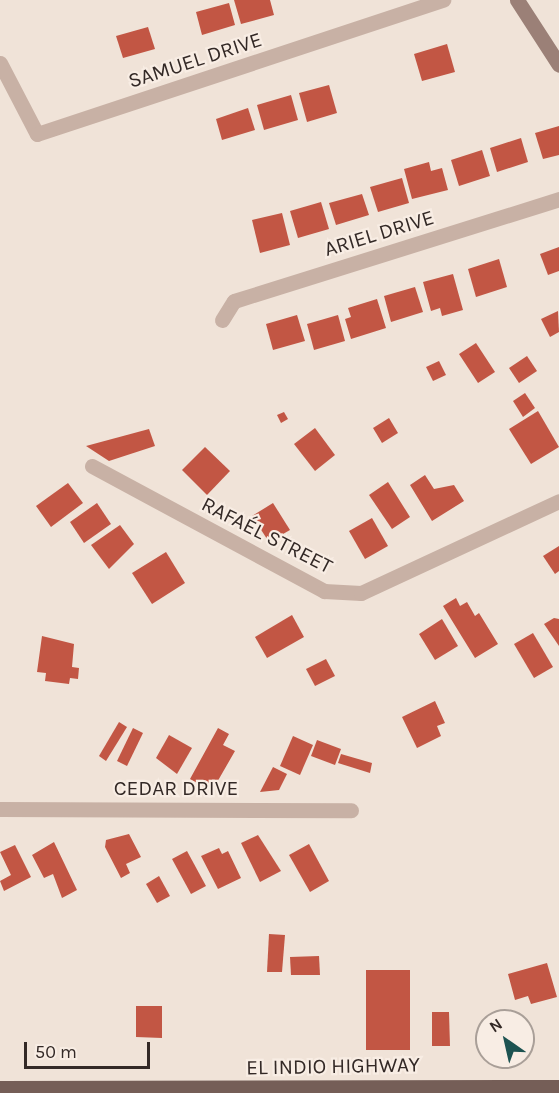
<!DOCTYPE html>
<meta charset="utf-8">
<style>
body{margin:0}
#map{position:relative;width:559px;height:1093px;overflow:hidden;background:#f0e3d8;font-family:Karla,sans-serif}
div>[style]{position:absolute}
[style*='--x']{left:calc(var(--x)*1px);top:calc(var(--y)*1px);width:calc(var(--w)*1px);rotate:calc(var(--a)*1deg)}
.building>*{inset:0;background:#c25644}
.street>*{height:15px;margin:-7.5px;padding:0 7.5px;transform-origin:7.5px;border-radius:7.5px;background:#c8b1a5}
.secondary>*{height:15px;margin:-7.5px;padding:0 7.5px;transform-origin:7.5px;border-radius:7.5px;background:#9b8077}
.primary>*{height:15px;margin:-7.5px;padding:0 7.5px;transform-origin:7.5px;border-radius:7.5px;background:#755e57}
span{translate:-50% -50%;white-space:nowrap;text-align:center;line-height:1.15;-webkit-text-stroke:4.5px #f8ede4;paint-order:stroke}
.street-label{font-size:21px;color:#332926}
.north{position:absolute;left:475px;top:1009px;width:60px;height:60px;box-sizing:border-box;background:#f8ede4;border:2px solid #a99f98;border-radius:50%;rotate:326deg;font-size:16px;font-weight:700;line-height:24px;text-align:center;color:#332926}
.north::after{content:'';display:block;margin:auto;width:21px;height:27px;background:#1d5351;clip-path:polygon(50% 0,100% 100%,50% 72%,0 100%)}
.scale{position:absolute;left:24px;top:1042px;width:126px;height:27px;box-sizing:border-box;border:3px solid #332926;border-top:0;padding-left:8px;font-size:18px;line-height:21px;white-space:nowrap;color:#332926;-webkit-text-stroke:4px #f8ede4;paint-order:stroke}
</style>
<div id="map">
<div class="building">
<i style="clip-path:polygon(234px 0,270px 0,274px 15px,241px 24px)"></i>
<i style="clip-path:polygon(229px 3px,235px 25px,202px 35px,196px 12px)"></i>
<i style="clip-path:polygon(148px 27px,155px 49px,123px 58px,116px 36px)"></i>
<i style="clip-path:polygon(447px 44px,455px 72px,422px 81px,414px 54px)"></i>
<i style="clip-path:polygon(329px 85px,337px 113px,307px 122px,299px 93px)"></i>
<i style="clip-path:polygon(291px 95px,298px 120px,264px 130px,257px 105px)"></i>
<i style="clip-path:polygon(248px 108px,255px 130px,222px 140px,216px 119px)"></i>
<i style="clip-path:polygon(559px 126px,559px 155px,543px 159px,535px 133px)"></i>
<i style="clip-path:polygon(521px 138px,528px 162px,497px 172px,490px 148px)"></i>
<i style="clip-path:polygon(482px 150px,490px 176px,459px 186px,451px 160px)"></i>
<i style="clip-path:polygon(429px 162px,431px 171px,442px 168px,448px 190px,412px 199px,404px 169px)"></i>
<i style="clip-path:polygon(402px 178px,409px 203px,378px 212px,370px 187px)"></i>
<i style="clip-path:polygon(362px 194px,369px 215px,336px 225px,329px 203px)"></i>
<i style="clip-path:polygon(321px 202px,329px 229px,298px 238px,290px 211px)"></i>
<i style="clip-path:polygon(282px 213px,290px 245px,260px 253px,252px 220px)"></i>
<i style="clip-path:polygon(559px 247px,559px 271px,548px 275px,540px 254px)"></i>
<i style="clip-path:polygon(499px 259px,507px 287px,476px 297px,468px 269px)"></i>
<i style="clip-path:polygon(453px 274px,463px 310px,442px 316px,440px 308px,431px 311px,423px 282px)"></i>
<i style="clip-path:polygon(415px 287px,423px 312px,391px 322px,384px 296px)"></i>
<i style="clip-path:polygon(377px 299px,386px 328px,351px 339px,345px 319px,351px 317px,348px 308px)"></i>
<i style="clip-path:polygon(558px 311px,559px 332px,550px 337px,541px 319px)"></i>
<i style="clip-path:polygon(297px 315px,305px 341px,273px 350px,266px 324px)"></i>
<i style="clip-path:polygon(338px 315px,345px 341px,314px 350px,307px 324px)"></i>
<i style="clip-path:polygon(476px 343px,495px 372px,478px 383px,459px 354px)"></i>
<i style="clip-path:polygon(527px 356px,537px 371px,519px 383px,509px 368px)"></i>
<i style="clip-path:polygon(439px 361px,446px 375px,433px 381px,426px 367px)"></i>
<i style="clip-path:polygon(525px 393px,535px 408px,523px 417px,513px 401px)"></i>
<i style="clip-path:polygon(538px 411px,559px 447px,531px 464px,509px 429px)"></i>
<i style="clip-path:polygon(284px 412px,288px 419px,281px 423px,277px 415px)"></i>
<i style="clip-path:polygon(389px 418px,398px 433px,382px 443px,373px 428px)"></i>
<i style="clip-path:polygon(315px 428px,335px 455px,315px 471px,294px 444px)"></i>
<i style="clip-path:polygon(149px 429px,155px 446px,109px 461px,86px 446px)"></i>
<i style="clip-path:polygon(205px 447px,230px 471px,207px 495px,182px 470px)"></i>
<i style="clip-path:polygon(425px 475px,434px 489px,454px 485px,464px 501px,432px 521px,410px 485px)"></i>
<i style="clip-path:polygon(388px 482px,410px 517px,392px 529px,369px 495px)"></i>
<i style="clip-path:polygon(68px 483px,83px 503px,51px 527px,36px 506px)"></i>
<i style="clip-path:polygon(97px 503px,111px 524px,84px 543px,70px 522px)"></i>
<i style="clip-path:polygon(273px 503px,290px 530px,269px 542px,252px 516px)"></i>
<i style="clip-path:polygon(372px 518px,388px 546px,365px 559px,349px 531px)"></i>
<i style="clip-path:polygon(120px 525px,134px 544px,109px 569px,91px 545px)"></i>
<i style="clip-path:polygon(559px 546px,559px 571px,555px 574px,543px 556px)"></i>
<i style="clip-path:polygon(166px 552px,185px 583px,152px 604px,132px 573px)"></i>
<i style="clip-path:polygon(456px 598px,460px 606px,467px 602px,475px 616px,479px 613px,498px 644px,475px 658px,443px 606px)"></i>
<i style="clip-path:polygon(292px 615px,304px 637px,267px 658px,255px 637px)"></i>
<i style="clip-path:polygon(554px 618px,559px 619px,559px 646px,544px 624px)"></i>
<i style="clip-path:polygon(442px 619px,458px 646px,435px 660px,419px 634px)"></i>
<i style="clip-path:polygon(533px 633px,553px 667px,534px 678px,514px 644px)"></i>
<i style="clip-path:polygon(42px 636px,74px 644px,72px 667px,79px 668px,78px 679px,70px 678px,69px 684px,45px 681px,46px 673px,37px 672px)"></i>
<i style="clip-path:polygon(326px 659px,335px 676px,315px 686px,306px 669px)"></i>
<i style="clip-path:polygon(435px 701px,445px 723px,437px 726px,441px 736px,417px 748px,402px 717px)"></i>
<i style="clip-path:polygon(119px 722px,127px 727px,106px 761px,99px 756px)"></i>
<i style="clip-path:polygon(133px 728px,143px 733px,127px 766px,117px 761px)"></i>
<i style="clip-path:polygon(218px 728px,229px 734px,223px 745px,235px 751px,212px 791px,190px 779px)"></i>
<i style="clip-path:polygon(169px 735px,192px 748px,177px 774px,156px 758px)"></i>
<i style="clip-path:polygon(293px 736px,313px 745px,300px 775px,280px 766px)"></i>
<i style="clip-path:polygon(317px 740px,341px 749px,335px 765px,311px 756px)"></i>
<i style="clip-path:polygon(341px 754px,372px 763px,370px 773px,338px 763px)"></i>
<i style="clip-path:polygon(273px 767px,287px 774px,279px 790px,260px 792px)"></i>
<i style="clip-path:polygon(129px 834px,141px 857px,126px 864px,130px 873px,121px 878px,105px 847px,106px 840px)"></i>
<i style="clip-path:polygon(258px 835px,281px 871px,260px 882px,241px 843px)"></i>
<i style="clip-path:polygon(54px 842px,77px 890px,62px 898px,53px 874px,44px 878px,32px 855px)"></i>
<i style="clip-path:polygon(309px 844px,329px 881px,310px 892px,289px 855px)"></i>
<i style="clip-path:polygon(15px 845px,31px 877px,4px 891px,0 881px,11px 875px,0 852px)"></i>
<i style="clip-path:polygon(219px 848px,222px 854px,228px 851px,241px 878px,218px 889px,201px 856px)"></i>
<i style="clip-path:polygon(187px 851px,206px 886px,191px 894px,172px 859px)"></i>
<i style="clip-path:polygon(159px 876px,170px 896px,157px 903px,146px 884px)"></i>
<i style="clip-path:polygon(269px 934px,285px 935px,282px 972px,267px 972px)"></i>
<i style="clip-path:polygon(319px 956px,320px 975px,291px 975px,290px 957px)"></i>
<i style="clip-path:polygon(547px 963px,557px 997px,531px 1004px,528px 996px,515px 1000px,508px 974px)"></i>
<i style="clip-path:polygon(366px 970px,410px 970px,410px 1050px,366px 1050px)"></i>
<i style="clip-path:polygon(136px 1006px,162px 1006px,162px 1038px,136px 1037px)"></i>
<i style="clip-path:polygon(432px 1012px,449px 1012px,450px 1046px,432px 1046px)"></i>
</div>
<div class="street">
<i style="--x:0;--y:63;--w:80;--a:62.5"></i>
<i style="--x:37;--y:134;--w:428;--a:-18.3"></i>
<i style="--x:222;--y:320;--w:22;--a:-58"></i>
<i style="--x:234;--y:301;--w:341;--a:-17.4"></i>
<i style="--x:92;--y:466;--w:264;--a:28.3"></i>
<i style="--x:324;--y:591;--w:37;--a:3"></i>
<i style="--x:361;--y:593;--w:218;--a:-24.9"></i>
<i style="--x:0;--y:809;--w:351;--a:0.2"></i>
</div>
<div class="secondary">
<i style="--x:517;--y:0;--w:77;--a:57.1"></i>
</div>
<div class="primary">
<i style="--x:0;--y:1088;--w:559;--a:-0.1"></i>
</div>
<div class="street-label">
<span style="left:195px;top:60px;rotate:-18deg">SAMUEL DRIVE</span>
<span style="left:379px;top:233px;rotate:-17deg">ARIEL DRIVE</span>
<span style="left:267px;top:535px;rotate:27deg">RAFAÉL STREET</span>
<span style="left:176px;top:788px">CEDAR DRIVE</span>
<span style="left:333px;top:1066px;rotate:-1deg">EL INDIO HIGHWAY</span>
</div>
<div class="north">N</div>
<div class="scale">50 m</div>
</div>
